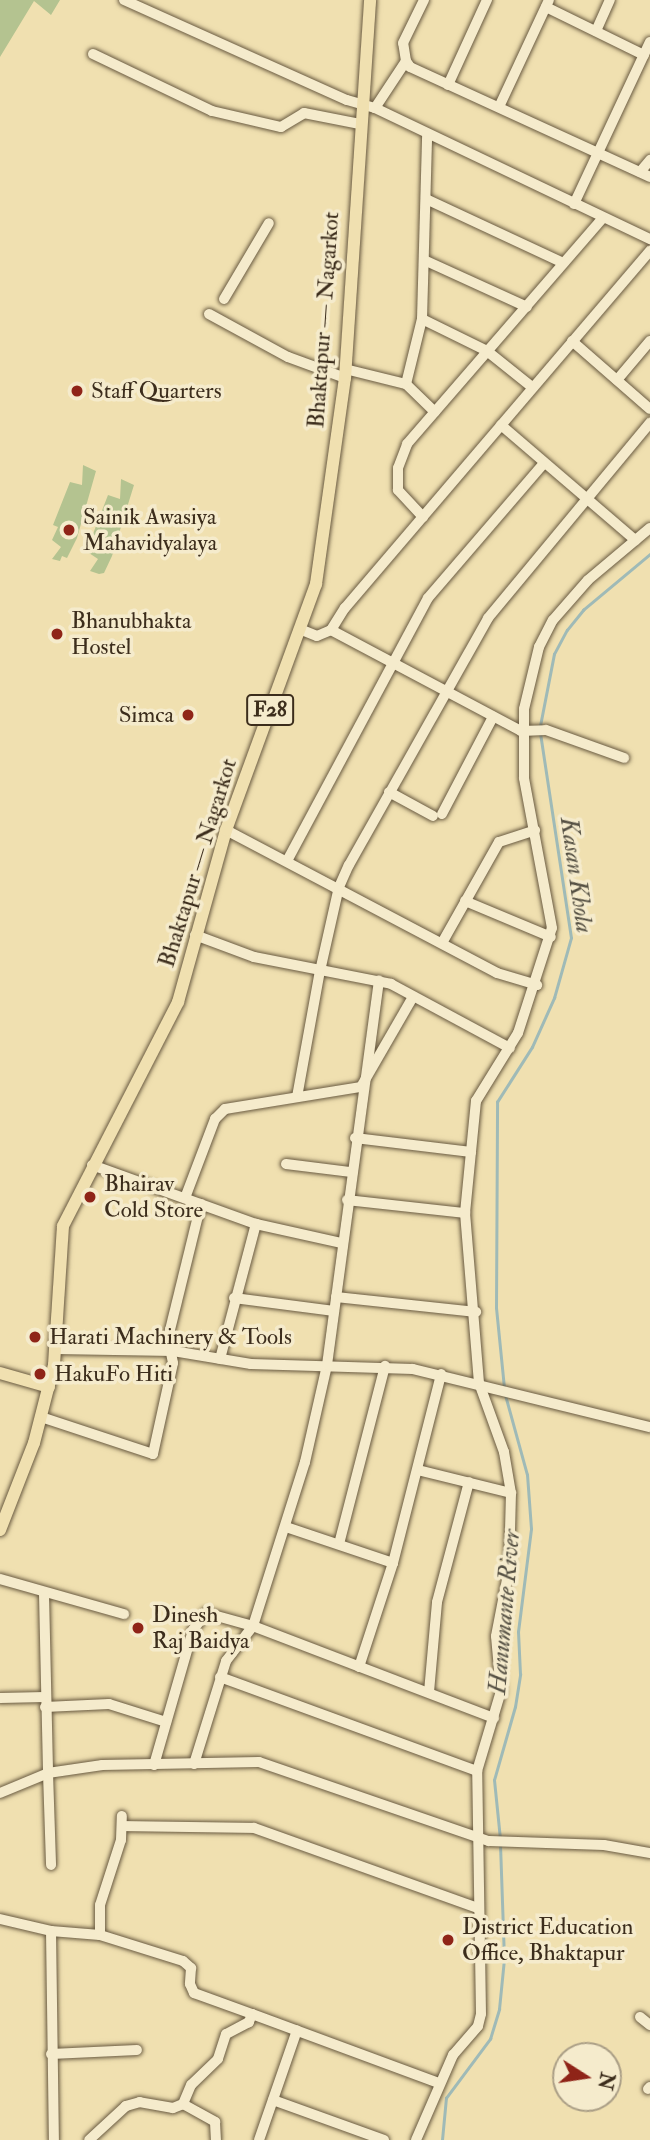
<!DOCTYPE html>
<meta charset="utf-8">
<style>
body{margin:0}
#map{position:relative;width:650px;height:2140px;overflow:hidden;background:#f0e0b0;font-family:"IM FELL Double Pica",serif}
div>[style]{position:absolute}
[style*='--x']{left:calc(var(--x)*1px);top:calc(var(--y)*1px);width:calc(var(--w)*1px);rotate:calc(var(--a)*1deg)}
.green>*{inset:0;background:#b4c390}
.stream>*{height:2.5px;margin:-1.25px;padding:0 1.25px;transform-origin:1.25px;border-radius:1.25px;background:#9fbab7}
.roads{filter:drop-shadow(0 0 2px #695a41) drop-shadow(0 0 2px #695a41)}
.minor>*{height:10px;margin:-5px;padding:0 5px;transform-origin:5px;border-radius:5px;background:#f5ebcc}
.major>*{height:12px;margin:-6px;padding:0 6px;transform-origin:6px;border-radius:6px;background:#f0e0b0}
.dots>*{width:19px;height:19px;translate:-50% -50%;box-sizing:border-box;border:4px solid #f5ebcc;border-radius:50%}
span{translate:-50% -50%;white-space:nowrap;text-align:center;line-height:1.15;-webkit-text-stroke:7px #f5ebcc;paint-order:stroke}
.shield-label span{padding:2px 5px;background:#f5ebcc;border:2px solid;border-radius:5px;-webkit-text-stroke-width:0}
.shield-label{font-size:21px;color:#3c2d1c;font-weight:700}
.street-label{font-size:23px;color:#3c2d1c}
.poi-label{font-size:23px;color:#3c2d1c}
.left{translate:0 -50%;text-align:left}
.right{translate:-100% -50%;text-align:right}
.water-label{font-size:24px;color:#555043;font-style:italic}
.north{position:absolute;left:552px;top:2042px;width:70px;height:70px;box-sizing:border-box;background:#f5ebcc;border:2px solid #ab9f86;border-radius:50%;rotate:102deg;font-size:19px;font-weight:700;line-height:28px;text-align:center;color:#3c2d1c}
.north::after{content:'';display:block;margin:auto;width:24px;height:32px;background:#8f2418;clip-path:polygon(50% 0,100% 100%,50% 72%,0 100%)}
</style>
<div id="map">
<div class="green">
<i style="clip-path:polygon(0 0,60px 0,51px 15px,34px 1px,0 57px)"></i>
<i style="clip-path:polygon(83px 465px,96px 471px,77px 538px,67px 558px,62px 556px,60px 561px,52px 559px,61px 547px,52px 540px,58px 527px,53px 525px,70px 482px,82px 485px)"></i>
<i style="clip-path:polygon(121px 479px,134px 485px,112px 556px,104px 573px,99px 574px,90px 571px,98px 559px,89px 553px,95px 541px,91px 539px,108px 495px,120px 499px)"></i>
</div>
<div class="stream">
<i style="--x:540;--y:726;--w:73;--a:-79"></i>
<i style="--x:554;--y:654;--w:27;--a:-62"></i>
<i style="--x:567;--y:630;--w:26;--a:-51"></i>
<i style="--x:583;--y:610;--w:87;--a:-39.9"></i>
<i style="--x:504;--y:1388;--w:80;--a:-95.7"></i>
<i style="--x:496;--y:1308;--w:206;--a:-89.7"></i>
<i style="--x:497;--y:1102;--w:65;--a:-57.5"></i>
<i style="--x:532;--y:1047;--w:54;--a:-65.8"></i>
<i style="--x:554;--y:998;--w:62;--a:-74.2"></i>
<i style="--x:571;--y:938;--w:207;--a:-98.6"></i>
<i style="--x:500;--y:1839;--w:59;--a:-95.8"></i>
<i style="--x:494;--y:1780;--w:76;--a:-74"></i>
<i style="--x:515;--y:1707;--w:33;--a:-81"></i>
<i style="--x:520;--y:1674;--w:42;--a:-92.7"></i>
<i style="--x:518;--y:1632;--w:104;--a:-82.8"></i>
<i style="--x:531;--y:1529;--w:54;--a:-94.2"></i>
<i style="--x:527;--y:1475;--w:83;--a:-105.4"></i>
<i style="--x:442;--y:2140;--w:42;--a:-84.6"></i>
<i style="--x:446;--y:2098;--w:74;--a:-53.3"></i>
<i style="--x:490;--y:2039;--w:31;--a:-73"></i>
<i style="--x:499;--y:2009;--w:50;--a:-84.3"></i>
<i style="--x:504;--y:1959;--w:114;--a:-92"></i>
</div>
<div class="roads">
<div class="minor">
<i style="--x:124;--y:0;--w:244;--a:24.2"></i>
<i style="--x:347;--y:100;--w:29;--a:16"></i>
<i style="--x:375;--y:108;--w:305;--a:25.5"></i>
<i style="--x:546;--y:7;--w:109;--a:26.1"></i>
<i style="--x:596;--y:31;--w:34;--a:-66"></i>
<i style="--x:93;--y:54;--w:132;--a:25.6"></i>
<i style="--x:212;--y:111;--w:71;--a:13.1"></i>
<i style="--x:281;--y:127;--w:27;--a:-31"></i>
<i style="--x:304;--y:113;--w:57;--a:11.1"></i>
<i style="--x:406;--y:61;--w:7;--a:56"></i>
<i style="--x:410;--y:67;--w:264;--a:24.6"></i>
<i style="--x:448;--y:85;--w:94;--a:-65.4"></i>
<i style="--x:499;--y:107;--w:118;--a:-65"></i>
<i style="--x:375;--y:108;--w:56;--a:-56.6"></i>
<i style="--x:406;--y:61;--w:18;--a:-99"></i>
<i style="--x:403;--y:43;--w:48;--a:-64"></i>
<i style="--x:640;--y:172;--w:16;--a:-50"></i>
<i style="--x:426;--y:199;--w:151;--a:25"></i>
<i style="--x:574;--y:204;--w:179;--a:-64.9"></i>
<i style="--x:424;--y:260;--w:113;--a:24.5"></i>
<i style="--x:224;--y:299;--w:88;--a:-59.4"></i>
<i style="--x:209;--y:314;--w:90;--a:28.6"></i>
<i style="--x:288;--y:357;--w:61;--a:20.2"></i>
<i style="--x:422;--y:319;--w:72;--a:26.2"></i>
<i style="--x:487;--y:351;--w:58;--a:38.7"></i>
<i style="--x:572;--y:341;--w:103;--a:41.1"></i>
<i style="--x:345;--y:369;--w:63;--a:13.8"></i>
<i style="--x:406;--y:384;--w:40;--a:44"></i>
<i style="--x:617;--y:380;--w:51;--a:-49.8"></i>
<i style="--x:406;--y:384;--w:67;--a:-76.2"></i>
<i style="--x:422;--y:319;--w:184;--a:-88.4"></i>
<i style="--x:501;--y:425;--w:177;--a:40.6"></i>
<i style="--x:423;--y:517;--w:37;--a:-133"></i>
<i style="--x:398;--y:490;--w:22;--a:-90"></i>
<i style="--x:398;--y:468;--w:26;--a:-69"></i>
<i style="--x:407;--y:444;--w:299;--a:-49.1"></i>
<i style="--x:302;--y:630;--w:16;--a:22"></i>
<i style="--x:317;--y:636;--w:15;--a:-23"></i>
<i style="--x:331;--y:630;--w:215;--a:28"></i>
<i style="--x:521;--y:731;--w:25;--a:-2"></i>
<i style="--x:546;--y:730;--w:83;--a:19.7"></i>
<i style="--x:331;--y:630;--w:26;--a:-58"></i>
<i style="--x:345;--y:608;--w:470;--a:-49.5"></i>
<i style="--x:389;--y:792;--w:50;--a:28.6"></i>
<i style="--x:442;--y:814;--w:110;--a:-62.3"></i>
<i style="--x:226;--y:830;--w:306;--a:27.8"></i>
<i style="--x:497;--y:973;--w:42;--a:16.7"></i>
<i style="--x:287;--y:861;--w:298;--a:-61.8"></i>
<i style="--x:428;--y:598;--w:178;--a:-49.3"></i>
<i style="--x:465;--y:901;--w:93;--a:22.7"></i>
<i style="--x:195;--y:935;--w:63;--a:20.4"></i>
<i style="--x:254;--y:957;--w:140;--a:11.1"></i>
<i style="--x:391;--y:984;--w:135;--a:28.3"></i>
<i style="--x:442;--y:943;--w:116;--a:-60.6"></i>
<i style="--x:499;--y:842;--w:38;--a:-18"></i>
<i style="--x:297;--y:1097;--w:128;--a:-79.7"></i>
<i style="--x:320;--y:971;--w:86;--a:-77.3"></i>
<i style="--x:339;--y:887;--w:24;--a:-66"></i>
<i style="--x:349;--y:865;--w:283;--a:-60.6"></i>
<i style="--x:488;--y:618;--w:254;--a:-50.3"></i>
<i style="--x:355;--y:1138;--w:117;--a:6.9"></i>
<i style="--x:286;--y:1164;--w:64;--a:7.1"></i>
<i style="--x:92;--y:1165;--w:174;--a:19.8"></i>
<i style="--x:256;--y:1224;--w:88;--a:12.5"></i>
<i style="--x:185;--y:1198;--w:85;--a:-69.2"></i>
<i style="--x:215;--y:1119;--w:14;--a:-45"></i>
<i style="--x:225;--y:1109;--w:138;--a:-9.2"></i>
<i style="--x:361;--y:1087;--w:104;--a:-60"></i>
<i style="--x:347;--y:1200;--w:119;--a:6.3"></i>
<i style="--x:336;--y:1297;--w:141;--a:6.1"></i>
<i style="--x:234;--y:1298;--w:101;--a:7.4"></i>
<i style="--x:56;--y:1349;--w:117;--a:1"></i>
<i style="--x:173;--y:1351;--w:79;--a:9.5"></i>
<i style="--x:251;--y:1364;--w:162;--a:1.8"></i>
<i style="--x:413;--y:1369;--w:244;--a:13.8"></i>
<i style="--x:220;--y:1359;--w:140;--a:-75.1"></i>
<i style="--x:41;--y:1417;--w:118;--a:18.3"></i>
<i style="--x:153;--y:1454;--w:93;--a:-77.6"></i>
<i style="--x:173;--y:1363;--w:25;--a:-101"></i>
<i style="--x:168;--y:1338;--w:138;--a:-76.2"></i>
<i style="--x:418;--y:1470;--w:96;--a:13.9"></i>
<i style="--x:286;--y:1527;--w:113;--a:18.6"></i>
<i style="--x:339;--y:1544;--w:184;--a:-75.5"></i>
<i style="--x:0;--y:1579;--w:129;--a:15.8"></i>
<i style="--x:44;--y:1594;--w:179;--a:88.7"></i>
<i style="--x:48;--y:1773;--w:55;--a:-8.4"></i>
<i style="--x:102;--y:1765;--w:157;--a:-1.1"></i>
<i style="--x:259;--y:1762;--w:243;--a:19"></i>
<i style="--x:489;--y:1841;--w:115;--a:2"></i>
<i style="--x:604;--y:1845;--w:47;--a:9.9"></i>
<i style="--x:359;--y:1667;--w:109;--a:-71.9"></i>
<i style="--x:393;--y:1563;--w:195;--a:-75.7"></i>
<i style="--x:220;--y:1677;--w:274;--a:20.1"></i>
<i style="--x:429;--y:1692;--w:90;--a:-84.9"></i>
<i style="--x:437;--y:1602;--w:124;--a:-75.1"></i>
<i style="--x:0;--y:1698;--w:45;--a:-1.3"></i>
<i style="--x:45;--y:1707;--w:64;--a:-2.7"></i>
<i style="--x:109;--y:1704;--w:60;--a:17.5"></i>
<i style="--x:194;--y:1764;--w:108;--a:-72.7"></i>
<i style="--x:226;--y:1661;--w:44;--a:-52.4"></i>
<i style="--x:253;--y:1626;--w:172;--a:-72.4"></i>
<i style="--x:305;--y:1462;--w:99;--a:-77.2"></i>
<i style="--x:327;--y:1365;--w:388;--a:-82.3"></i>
<i style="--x:154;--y:1765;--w:141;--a:-73.9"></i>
<i style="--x:193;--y:1630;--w:21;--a:-53"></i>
<i style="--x:206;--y:1613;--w:49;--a:15.5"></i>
<i style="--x:253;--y:1626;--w:258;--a:20.9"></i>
<i style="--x:0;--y:1793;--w:52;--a:-22.6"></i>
<i style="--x:48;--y:1773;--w:92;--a:88.1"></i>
<i style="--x:124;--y:1826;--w:130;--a:0.9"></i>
<i style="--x:254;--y:1828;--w:237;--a:19.7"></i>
<i style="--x:0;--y:1919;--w:52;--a:13.2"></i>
<i style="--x:51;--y:1931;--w:49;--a:4.7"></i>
<i style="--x:100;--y:1935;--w:87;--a:17.4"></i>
<i style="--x:183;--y:1961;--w:11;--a:41"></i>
<i style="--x:191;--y:1968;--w:16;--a:94"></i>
<i style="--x:190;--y:1984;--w:10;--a:66"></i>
<i style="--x:194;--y:1993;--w:62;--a:19.9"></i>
<i style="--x:252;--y:2014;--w:9;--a:111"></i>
<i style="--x:249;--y:2022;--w:26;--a:152"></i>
<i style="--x:226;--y:2034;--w:26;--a:108"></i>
<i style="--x:218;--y:2059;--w:37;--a:136"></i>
<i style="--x:191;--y:2085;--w:21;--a:113"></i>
<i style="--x:183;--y:2104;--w:11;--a:158"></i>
<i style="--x:173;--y:2108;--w:34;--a:-170"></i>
<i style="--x:140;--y:2102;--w:15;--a:164"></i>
<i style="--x:126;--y:2106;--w:50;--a:137.4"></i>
<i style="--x:51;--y:1931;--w:209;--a:89.2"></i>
<i style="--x:100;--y:1935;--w:30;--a:-90"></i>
<i style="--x:100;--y:1905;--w:68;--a:-72.1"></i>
<i style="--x:121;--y:1840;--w:24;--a:-88"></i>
<i style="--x:252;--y:2014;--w:199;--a:20.3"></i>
<i style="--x:640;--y:2017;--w:13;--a:39"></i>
<i style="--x:51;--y:2054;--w:86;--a:-2.7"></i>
<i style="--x:648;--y:2089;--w:3;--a:-45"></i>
<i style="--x:273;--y:2100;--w:118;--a:19.8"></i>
<i style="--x:183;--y:2104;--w:37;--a:29"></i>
<i style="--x:215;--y:2122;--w:18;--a:87"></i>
<i style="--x:259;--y:2140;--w:116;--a:-70.9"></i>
<i style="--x:416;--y:2140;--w:93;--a:-66.5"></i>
<i style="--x:453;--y:2055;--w:38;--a:-49"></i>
<i style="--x:478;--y:2026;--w:12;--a:-76"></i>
<i style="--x:481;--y:2014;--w:243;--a:-90.9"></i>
<i style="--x:477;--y:1771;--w:84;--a:-73.3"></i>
<i style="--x:501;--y:1691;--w:55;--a:-95.2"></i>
<i style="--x:496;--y:1636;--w:68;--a:-79"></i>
<i style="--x:509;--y:1569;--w:76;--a:-88.5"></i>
<i style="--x:511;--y:1493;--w:42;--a:-99.7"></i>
<i style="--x:504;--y:1452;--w:73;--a:-109.9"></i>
<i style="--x:479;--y:1383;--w:171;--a:-94.7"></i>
<i style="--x:465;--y:1213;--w:113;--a:-84.4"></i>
<i style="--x:476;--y:1101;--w:80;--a:-58.3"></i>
<i style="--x:518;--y:1033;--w:110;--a:-72.1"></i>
<i style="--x:552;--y:928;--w:153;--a:-100.6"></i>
<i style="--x:524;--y:778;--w:69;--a:-90"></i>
<i style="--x:524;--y:709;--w:64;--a:-76.4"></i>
<i style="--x:539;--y:647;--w:30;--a:-63"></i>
<i style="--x:553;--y:620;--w:53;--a:-48.8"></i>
<i style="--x:588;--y:580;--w:81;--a:-40"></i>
</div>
<div class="major">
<i style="--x:0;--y:1373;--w:51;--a:15.9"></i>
<i style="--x:0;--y:1530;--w:93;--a:-68.7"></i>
<i style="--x:34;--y:1443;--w:81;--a:-75.6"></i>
<i style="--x:54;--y:1365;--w:139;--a:-86.3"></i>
<i style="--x:63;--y:1226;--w:252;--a:-62.8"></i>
<i style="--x:178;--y:1002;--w:179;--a:-74.4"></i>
<i style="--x:226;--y:830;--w:262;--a:-69.9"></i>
<i style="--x:316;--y:584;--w:208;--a:-82"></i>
<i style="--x:345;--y:378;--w:379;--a:-86.2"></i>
</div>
</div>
<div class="dots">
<i style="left:77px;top:391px;background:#8f2418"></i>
<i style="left:69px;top:530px;background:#8f2418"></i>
<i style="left:57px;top:634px;background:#8f2418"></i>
<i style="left:188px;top:715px;background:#8f2418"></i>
<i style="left:90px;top:1197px;background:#8f2418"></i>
<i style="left:35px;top:1337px;background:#8f2418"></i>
<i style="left:40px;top:1374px;background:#8f2418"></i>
<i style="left:138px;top:1628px;background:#8f2418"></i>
<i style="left:448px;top:1940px;background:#8f2418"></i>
</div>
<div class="shield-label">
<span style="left:270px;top:710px">F28</span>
</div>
<div class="street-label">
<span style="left:324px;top:320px;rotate:-86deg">Bhaktapur — Nagarkot</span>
<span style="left:198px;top:863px;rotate:-73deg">Bhaktapur — Nagarkot</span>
</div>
<div class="poi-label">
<span class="left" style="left:91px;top:391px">Staff Quarters</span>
<span class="left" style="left:83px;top:530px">Sainik Awasiya<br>Mahavidyalaya</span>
<span class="left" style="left:71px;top:634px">Bhanubhakta<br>Hostel</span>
<span class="right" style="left:174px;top:715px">Simca</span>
<span class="left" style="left:104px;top:1197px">Bhairav<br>Cold Store</span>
<span class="left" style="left:49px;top:1337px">Harati Machinery &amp; Tools</span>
<span class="left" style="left:54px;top:1374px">HakuFo Hiti</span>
<span class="left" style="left:152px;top:1628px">Dinesh<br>Raj Baidya</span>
<span class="left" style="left:462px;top:1940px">District Education<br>Office, Bhaktapur</span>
</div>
<div class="water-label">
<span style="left:576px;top:875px;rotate:82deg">Kasan Khola</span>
<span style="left:505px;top:1612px;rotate:-85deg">Hanumante River</span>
</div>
<div class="north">N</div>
</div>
